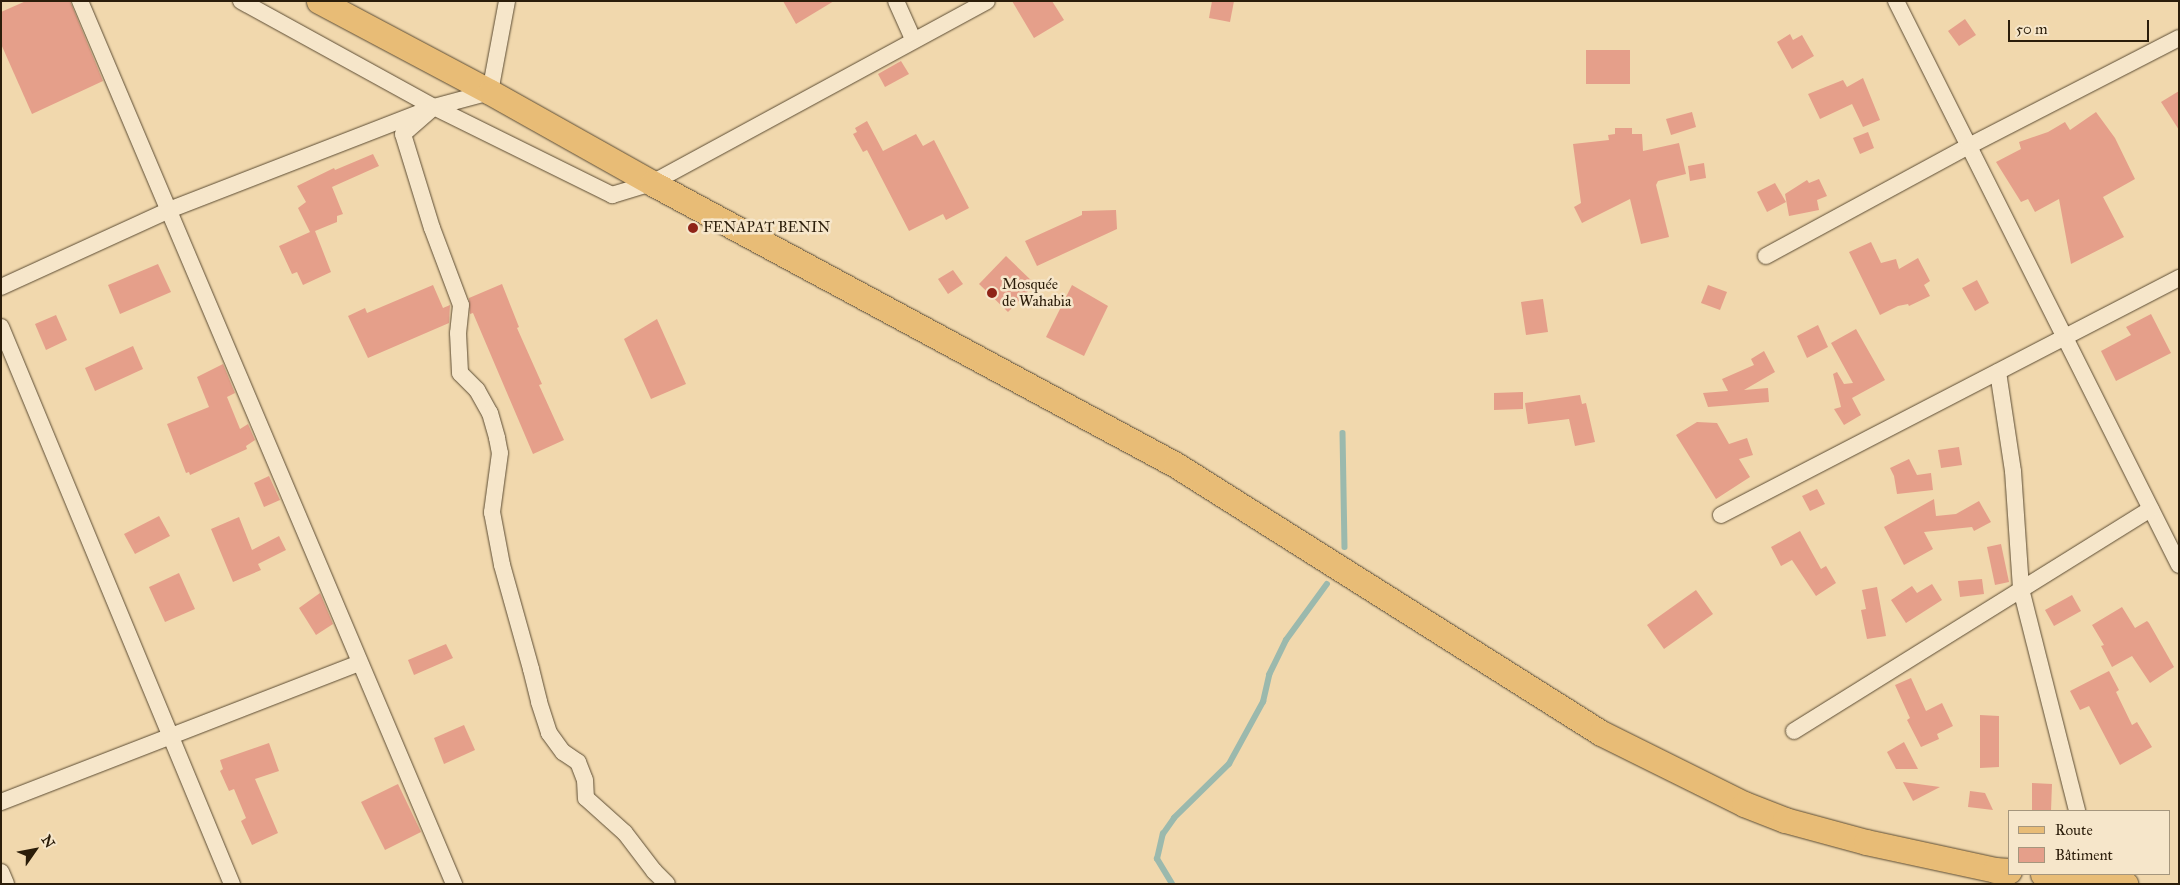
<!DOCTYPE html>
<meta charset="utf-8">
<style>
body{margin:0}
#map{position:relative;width:2180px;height:885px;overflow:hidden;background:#f1d8ad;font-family:"IM FELL Great Primer",serif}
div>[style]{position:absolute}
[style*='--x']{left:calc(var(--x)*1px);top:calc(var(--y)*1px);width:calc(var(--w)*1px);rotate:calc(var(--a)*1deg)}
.stream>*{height:5.5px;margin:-2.75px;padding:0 2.75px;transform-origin:2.75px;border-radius:2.75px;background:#9bb9ad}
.building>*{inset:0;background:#e59f8a}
.roads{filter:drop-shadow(0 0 1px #5c4c33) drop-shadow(0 0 1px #5c4c33)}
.street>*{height:16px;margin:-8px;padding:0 8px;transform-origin:8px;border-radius:8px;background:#f6e6ca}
.primary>*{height:25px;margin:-12.5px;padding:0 12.5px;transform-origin:12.5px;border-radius:12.5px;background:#e8bc76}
.dots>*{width:14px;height:14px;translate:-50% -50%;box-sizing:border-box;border:2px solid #f6e6ca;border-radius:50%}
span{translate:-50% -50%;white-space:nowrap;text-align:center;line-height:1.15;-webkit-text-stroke:5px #f6e6ca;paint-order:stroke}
.poi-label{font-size:15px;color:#2b1d0a}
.left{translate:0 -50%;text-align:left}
.frame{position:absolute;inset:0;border:2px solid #2b1d0a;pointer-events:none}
.legend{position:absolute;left:2008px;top:810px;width:162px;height:65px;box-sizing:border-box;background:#f6e6ca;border:1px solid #a5967d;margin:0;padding:6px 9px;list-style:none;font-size:15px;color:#2b1d0a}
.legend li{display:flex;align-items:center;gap:10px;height:25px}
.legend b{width:25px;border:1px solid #a5967d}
.north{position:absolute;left:10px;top:825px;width:50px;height:50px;-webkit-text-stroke:4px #f6e6ca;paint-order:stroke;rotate:57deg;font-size:14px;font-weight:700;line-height:20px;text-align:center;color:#2b1d0a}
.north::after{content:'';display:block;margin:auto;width:18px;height:22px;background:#2b1d0a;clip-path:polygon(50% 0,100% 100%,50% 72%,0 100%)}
.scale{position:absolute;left:2008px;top:20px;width:141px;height:22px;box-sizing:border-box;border:2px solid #2b1d0a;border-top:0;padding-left:6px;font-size:15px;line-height:18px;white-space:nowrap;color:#2b1d0a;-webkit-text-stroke:4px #f6e6ca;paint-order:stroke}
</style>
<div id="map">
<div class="stream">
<i style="--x:1343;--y:433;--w:114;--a:89"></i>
<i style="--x:1172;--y:884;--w:29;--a:-121"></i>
<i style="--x:1157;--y:859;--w:26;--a:-77"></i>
<i style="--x:1163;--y:834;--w:19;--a:-55"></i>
<i style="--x:1174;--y:818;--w:77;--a:-44.5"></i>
<i style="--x:1229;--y:764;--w:71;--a:-61.3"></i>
<i style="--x:1263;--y:702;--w:28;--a:-77"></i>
<i style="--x:1269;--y:675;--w:39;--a:-64"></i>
<i style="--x:1286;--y:640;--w:69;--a:-53.8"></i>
</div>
<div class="building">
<i style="clip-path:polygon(26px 1px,70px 1px,103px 81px,32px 114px,1px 44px,1px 12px)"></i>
<i style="clip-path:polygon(783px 1px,834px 1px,796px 24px)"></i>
<i style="clip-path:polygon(1012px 1px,1052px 1px,1064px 20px,1034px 38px)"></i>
<i style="clip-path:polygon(1212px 1px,1234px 1px,1230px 22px,1209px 18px)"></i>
<i style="clip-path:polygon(1965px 19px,1976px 35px,1959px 46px,1948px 31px)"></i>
<i style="clip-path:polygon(1790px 34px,1793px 40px,1802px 35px,1814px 56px,1792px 69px,1777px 42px)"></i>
<i style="clip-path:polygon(1586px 50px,1630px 50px,1630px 84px,1586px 84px)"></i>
<i style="clip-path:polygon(901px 61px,909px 74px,885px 87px,878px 74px)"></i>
<i style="clip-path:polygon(1863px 78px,1880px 120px,1863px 127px,1852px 104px,1820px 119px,1808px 94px,1843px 80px,1847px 87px)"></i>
<i style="clip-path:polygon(2179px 91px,2179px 130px,2161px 102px)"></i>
<i style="clip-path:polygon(1692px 112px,1696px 127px,1671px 135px,1666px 119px)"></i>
<i style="clip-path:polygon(2096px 112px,2115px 138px,2135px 179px,2103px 197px,2124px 237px,2071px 264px,2059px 199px,2035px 212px,2028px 199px,2021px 202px,1996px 162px,2021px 149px,2019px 142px,2048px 132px,2065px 122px,2070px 130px)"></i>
<i style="clip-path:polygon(867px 121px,883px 151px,916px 134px,923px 146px,934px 140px,969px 208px,946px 220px,943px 214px,909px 231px,867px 150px,863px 152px,853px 134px,857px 132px,855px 128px)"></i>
<i style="clip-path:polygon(1615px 128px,1632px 128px,1632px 134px,1642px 134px,1643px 151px,1679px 143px,1686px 174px,1658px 181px,1656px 185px,1669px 237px,1641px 244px,1630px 199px,1582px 223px,1574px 207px,1581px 203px,1573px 144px,1609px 140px,1608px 135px,1615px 134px)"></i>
<i style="clip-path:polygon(1868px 132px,1874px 148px,1860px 154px,1853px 138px)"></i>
<i style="clip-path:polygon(373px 154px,379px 166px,332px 187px,343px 214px,337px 216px,337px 222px,315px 231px,331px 272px,303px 285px,297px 272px,292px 274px,279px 246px,310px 232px,298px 208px,306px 202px,297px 186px,334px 168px,335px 170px)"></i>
<i style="clip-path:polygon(1704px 163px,1706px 178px,1690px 181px,1688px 166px)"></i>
<i style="clip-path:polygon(1819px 179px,1827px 196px,1817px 200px,1819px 210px,1789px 216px,1785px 194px,1807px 180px,1809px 183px)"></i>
<i style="clip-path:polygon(1775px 183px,1786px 202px,1767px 212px,1757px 192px)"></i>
<i style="clip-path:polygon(1116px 210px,1117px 229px,1037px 266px,1025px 241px,1082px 215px,1082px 211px)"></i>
<i style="clip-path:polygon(1871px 242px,1881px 263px,1896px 259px,1899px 269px,1918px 258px,1930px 281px,1924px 285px,1930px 296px,1909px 306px,1908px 304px,1898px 306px,1880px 315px,1849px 252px)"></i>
<i style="clip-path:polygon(1006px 256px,1035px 284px,1008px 312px,979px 284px)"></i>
<i style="clip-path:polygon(158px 264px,171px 292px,120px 314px,108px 285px)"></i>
<i style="clip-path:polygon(953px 270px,963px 284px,948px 294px,938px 279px)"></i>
<i style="clip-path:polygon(1977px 280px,1989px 303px,1975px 311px,1962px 288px)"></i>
<i style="clip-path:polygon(502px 284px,519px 327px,517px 328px,542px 384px,539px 385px,564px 440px,533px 454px,473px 313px,470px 314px,469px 298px)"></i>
<i style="clip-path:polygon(433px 285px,443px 308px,450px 305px,449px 323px,368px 358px,348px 316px,365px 308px,367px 313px)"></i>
<i style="clip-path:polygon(1072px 285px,1108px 306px,1084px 356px,1046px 337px)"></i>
<i style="clip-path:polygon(1708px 285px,1727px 292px,1720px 310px,1701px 303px)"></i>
<i style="clip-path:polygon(1543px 299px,1548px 332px,1526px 335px,1521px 302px)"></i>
<i style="clip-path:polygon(2151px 314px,2171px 353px,2116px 381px,2101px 351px,2131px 335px,2126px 327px)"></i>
<i style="clip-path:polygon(56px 315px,67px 340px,46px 350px,35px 324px)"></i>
<i style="clip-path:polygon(657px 319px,686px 384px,651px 399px,624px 339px)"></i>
<i style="clip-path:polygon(1818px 325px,1828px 347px,1807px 358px,1797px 336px)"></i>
<i style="clip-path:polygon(1856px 329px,1885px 380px,1852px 398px,1861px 415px,1844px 425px,1834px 409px,1841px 407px,1833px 374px,1837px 372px,1844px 384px,1853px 383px,1831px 343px)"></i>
<i style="clip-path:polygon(133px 346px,143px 369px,95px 391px,85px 368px)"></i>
<i style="clip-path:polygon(1764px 351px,1775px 372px,1744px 390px,1768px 388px,1769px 402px,1708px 407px,1703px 393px,1728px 391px,1722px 379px,1754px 365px,1751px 359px)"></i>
<i style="clip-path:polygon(223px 364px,235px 393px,227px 397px,240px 429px,248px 424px,255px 440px,246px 446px,247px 449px,190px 475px,189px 472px,186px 473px,167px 424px,209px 407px,197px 377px)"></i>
<i style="clip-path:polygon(1523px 392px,1523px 409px,1494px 410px,1494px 393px)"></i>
<i style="clip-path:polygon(1580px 395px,1582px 404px,1586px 403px,1595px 442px,1575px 446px,1569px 419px,1528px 424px,1525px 403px)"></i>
<i style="clip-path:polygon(1697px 422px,1717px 423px,1729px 444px,1747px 438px,1753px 455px,1739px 459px,1750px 477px,1716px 499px,1676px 435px)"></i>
<i style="clip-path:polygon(1959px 447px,1962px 465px,1941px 468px,1938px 450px)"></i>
<i style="clip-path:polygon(1909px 459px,1917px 475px,1931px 473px,1933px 490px,1897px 494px,1894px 476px,1890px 468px)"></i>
<i style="clip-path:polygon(269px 476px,280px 500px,264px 507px,254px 483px)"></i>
<i style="clip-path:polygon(1817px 489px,1825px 504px,1810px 511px,1802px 496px)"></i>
<i style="clip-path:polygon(1934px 499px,1936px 516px,1956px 514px,1979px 501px,1991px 522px,1974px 531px,1972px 527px,1924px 532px,1933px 549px,1904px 565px,1884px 527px)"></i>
<i style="clip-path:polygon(159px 516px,170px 536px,135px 554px,124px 534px)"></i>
<i style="clip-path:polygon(239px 517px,252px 550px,279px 536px,286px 550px,258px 564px,261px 570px,233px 582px,211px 529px)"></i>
<i style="clip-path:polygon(1800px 531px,1821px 569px,1826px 566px,1836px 583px,1816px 596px,1792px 560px,1781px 566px,1771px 547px)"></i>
<i style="clip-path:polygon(2001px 544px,2009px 582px,1995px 585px,1987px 547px)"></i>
<i style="clip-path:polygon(179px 573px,195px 609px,165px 622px,149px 587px)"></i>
<i style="clip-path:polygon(1982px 579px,1984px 594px,1960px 597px,1958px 581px)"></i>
<i style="clip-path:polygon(1932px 584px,1942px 600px,1906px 623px,1891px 600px,1912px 586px,1917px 593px)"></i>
<i style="clip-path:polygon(1877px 587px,1886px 636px,1867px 639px,1861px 610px,1866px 609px,1862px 590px)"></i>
<i style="clip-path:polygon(1696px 590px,1713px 614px,1664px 649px,1647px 625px)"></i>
<i style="clip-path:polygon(320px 593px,333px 624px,316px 635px,299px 608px)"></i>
<i style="clip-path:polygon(2072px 595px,2081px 611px,2054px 626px,2045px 610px)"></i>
<i style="clip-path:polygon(2122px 607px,2135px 628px,2147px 621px,2149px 623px,2174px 667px,2150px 683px,2132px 656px,2112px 667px,2101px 646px,2104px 645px,2092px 625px)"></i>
<i style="clip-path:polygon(446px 644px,453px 658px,414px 675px,408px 660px)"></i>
<i style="clip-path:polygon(2109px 671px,2119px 690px,2116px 692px,2132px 725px,2137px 722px,2152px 747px,2120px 765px,2089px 706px,2080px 710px,2070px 691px)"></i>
<i style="clip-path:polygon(1911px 678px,1926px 711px,1942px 703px,1953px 726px,1937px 734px,1939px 739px,1921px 747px,1907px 720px,1910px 718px,1895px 685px)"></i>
<i style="clip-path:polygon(1980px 715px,1999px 716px,1999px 767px,1980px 768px)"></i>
<i style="clip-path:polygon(464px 725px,475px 750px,444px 764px,434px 738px)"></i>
<i style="clip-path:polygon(1904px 742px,1918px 769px,1896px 769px,1887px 752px)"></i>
<i style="clip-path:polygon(269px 743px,279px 771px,255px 779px,278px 833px,252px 845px,241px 821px,246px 818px,234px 789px,229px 791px,220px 771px,223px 769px,220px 760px)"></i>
<i style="clip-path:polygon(1903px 782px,1940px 787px,1913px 801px)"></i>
<i style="clip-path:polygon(2032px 783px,2052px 784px,2051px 811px,2032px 811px)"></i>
<i style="clip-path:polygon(398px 784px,421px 832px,385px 850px,361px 802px)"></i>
<i style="clip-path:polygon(1970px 791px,1985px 793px,1993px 810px,1968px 807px)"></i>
</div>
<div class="roads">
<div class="street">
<i style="--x:80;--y:1;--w:959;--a:67.04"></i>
<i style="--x:241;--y:1;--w:220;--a:28.8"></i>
<i style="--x:434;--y:107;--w:199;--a:26.3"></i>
<i style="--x:612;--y:195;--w:42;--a:-16.7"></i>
<i style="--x:652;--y:183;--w:381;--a:-28.5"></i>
<i style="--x:896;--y:1;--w:42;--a:65.9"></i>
<i style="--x:1896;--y:1;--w:631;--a:63.35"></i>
<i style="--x:434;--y:107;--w:41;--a:138.9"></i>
<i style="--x:403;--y:134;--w:98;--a:72.9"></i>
<i style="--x:432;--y:228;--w:82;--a:69.4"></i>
<i style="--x:461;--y:305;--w:28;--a:96"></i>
<i style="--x:458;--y:333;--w:40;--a:87.1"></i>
<i style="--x:460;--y:373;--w:24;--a:45"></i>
<i style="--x:477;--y:390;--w:26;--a:61"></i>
<i style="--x:490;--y:413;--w:26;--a:74"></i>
<i style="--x:497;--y:438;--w:15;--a:79"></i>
<i style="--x:500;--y:453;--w:60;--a:97.7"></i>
<i style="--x:492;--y:512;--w:54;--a:79.3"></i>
<i style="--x:502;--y:565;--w:108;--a:74.4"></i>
<i style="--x:531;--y:669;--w:34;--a:76"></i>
<i style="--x:539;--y:702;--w:33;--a:72"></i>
<i style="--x:549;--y:733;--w:24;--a:54"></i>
<i style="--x:563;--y:752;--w:18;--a:34"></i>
<i style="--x:578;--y:762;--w:19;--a:69"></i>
<i style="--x:585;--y:780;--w:18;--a:87"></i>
<i style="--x:586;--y:798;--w:52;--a:41.9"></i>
<i style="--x:625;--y:833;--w:48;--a:52.7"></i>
<i style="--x:654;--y:871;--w:18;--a:45"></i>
<i style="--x:1766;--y:256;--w:231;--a:-28.5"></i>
<i style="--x:1969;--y:146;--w:236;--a:-27.2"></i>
<i style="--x:1;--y:287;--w:185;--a:-24.6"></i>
<i style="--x:169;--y:210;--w:284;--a:-21.2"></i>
<i style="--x:434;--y:107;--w:58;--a:-15"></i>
<i style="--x:490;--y:92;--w:93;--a:-79.4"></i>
<i style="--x:1;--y:327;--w:603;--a:67.48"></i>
<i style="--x:1998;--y:372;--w:100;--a:81.4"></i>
<i style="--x:2013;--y:471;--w:118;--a:86.1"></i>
<i style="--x:2021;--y:589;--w:229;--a:75.8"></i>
<i style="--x:1721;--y:515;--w:516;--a:-27.36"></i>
<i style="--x:1794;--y:731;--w:420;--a:-31.9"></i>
<i style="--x:1;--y:802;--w:384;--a:-21.2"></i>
<i style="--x:1;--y:872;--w:13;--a:67"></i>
</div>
<div class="primary">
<i style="--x:319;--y:1;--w:194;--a:28"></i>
<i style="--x:490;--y:92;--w:186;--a:29.3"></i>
<i style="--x:652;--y:183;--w:595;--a:28.29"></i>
<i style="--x:1176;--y:465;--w:502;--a:32.24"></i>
<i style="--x:1601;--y:733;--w:160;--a:26.4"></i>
<i style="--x:1744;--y:804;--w:44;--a:21.3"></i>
<i style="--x:1785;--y:820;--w:84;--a:15.2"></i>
<i style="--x:1866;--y:842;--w:132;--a:12.2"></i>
<i style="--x:1995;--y:870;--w:14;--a:4"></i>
<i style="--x:2043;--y:874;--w:50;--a:3.4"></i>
<i style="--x:2093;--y:877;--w:33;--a:12"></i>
</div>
</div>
<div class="dots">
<i style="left:693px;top:228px;background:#8f2418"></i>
<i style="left:992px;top:293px;background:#8f2418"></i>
</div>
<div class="poi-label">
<span class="left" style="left:703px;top:228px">FENAPAT BENIN</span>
<span class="left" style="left:1002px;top:293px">Mosquée<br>de Wahabia</span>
</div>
<div class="frame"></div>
<ul class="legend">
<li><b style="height:6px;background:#e8bc76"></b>Route</li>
<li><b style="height:14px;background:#e59f8a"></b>Bâtiment</li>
</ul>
<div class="north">N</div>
<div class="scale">50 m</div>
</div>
